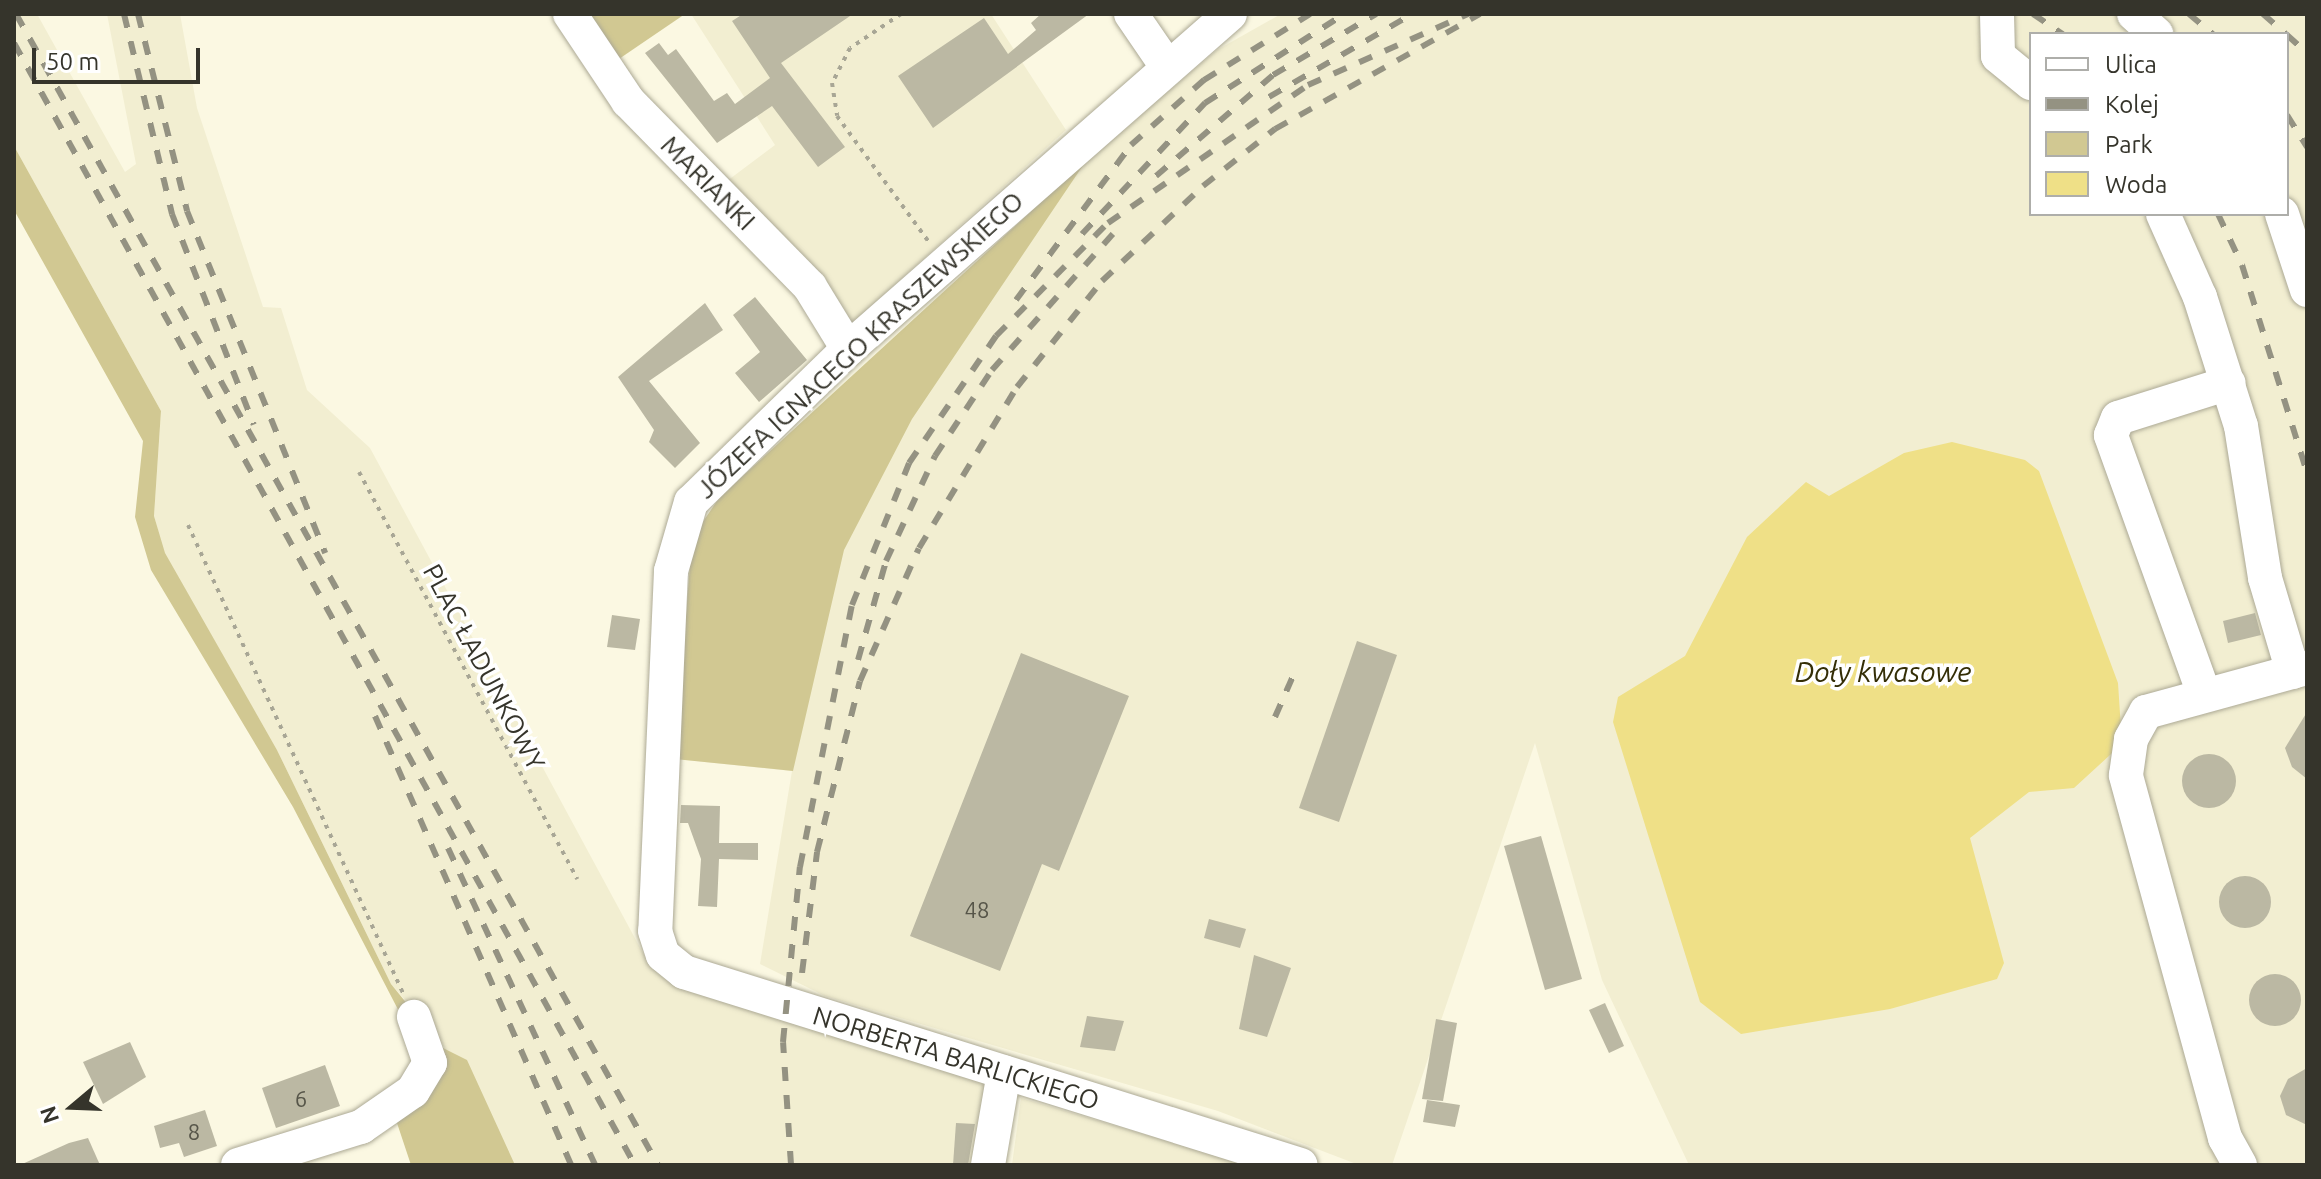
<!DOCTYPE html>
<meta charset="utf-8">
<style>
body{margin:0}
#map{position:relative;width:2321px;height:1179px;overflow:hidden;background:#fbf8e2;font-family:Ubuntu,sans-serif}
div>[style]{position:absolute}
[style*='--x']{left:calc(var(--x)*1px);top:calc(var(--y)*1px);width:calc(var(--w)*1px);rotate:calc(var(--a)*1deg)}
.built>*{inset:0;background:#f2eed1}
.green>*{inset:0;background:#d1c892}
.water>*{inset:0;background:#efe087}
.building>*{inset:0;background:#bbb8a3}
.round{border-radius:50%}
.path>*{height:4px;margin-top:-2px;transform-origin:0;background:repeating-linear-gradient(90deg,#a8a695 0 4px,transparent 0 10px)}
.roads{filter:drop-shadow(0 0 2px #aca995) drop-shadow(0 0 2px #aca995)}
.minor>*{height:34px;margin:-17px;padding:0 17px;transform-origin:17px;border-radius:17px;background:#fff}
.rail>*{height:6px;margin-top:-3px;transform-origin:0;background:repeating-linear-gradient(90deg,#949282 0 14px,transparent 0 28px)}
span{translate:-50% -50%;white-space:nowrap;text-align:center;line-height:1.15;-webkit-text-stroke:7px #fff;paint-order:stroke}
.number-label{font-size:22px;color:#565549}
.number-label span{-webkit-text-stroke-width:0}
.street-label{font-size:26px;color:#35342b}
.water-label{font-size:28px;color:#342e06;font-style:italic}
.frame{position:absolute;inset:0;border:16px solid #35342b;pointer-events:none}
.legend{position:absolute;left:2029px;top:32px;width:260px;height:184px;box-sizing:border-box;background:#fff;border:2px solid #aeaeaa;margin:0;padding:10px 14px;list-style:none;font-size:24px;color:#35342b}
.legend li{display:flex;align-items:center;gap:16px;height:40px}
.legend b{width:40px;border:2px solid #aeaeaa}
.north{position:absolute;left:32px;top:1067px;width:80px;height:80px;-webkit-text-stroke:6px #fff;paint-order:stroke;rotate:251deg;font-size:22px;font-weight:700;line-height:32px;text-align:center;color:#35342b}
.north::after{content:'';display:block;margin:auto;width:28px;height:36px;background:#35342b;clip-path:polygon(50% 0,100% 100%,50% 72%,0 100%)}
.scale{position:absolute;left:32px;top:48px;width:168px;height:36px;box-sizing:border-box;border:4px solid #35342b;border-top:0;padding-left:10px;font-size:24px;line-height:28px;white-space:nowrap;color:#35342b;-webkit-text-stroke:6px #fff;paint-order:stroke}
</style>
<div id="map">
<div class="built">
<i style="clip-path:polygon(14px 14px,37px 14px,125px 172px,136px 164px,107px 14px,180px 14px,197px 108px,263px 307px,281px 308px,307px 390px,370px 448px,650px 966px,679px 982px,1000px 1082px,989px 1165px,515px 1165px,438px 1037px,391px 984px,277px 750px,164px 553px,154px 516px,161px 411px,14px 146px)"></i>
<i style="clip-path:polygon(691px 14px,991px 14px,1066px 130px,847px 328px,723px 184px,775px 145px)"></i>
<i style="clip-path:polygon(evenodd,1281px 14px,2307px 14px,2307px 1165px,1689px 1165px,1602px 980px,1535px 743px,1392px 1165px,1359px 1165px,1218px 1111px,825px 996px,760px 964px,792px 771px,675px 759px,719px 498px,1086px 161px,1217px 50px,1281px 14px,2031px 34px,2287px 34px,2287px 214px,2031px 214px,2031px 34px)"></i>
<i style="clip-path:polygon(1021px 1098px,1248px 1165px,1012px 1165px)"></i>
</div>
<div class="green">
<i style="clip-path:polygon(588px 14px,685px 14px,616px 61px)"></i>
<i style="clip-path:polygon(14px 146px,161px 411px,154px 516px,165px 553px,277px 750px,391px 984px,443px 1048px,467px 1060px,515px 1165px,411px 1165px,390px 1102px,419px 1060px,405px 1023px,293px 807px,151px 570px,135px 517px,143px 441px,14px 210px)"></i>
<i style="clip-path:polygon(1086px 161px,912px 419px,844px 550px,793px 771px,675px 759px,692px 538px,719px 498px)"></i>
</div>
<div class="water">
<i style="clip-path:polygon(1952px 442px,2025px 460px,2039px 471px,2118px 683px,2122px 744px,2074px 788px,2029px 792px,1970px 838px,2004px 963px,1997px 979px,1890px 1009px,1741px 1034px,1700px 1002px,1613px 722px,1618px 697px,1685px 656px,1747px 537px,1806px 482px,1829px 496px,1904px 453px)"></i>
</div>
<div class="building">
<i style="clip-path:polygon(743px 14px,853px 14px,781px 63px,845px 147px,818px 167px,772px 106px,717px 143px,645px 53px,659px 43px,668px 55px,676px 49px,714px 101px,727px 93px,735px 104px,770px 78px,732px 21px)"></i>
<i style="clip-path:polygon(1041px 14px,1089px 14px,933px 128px,898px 76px,984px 18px,1008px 54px,1036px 30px,1031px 23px)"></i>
<i style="clip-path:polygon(755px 297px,807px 360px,759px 402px,735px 373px,760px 352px,733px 315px)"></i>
<i style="clip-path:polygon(705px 303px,723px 330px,649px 381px,700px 443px,675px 468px,649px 442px,654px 430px,618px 377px)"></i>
<i style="clip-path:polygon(2255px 613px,2261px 635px,2228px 643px,2223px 621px)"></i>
<i style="clip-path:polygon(612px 615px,640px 619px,635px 650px,607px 647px)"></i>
<i style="clip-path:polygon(1357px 641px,1397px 655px,1339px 822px,1299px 808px)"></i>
<i style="clip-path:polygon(1021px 653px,1129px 696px,1059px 871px,1042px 864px,1000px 971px,910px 936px)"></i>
<i style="clip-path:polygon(2307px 712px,2307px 779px,2292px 767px,2285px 748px)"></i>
<i class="round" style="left:2182px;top:754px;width:54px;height:54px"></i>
<i style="clip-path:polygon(681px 805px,720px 806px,719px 843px,758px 843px,758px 860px,719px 859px,717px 907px,698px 906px,701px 859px,688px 823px,680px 823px)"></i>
<i style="clip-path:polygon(1541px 836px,1582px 979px,1545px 990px,1504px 846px)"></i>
<i class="round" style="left:2219px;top:876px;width:52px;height:52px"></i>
<i style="clip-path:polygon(1209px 919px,1246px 929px,1240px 948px,1204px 938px)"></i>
<i style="clip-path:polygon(1254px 955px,1291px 968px,1267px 1037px,1239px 1029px)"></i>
<i class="round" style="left:2249px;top:974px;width:52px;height:52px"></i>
<i style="clip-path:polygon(1605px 1003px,1624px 1046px,1609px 1053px,1589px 1010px)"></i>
<i style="clip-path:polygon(1087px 1016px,1124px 1021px,1115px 1051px,1080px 1047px)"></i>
<i style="clip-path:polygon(1436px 1019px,1457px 1023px,1443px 1101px,1422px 1099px)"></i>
<i style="clip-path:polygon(130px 1042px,146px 1077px,103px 1104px,83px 1062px)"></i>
<i style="clip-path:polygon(325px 1065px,340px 1106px,276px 1128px,262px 1088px)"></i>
<i style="clip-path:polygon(2307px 1068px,2307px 1125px,2286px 1115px,2280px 1096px,2288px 1079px)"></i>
<i style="clip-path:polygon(1427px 1100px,1460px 1105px,1455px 1127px,1423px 1122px)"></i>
<i style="clip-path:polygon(205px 1110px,217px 1146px,184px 1157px,179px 1143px,160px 1148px,154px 1126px)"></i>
<i style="clip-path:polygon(956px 1123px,975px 1124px,968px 1165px,953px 1165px)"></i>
<i style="clip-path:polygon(88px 1138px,100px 1165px,20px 1165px,69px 1143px)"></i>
</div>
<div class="path">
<i style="--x:901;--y:14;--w:61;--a:146.3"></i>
<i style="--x:850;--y:48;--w:39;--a:117"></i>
<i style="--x:832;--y:83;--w:33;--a:81"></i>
<i style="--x:837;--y:116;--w:155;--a:53.9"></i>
<i style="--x:359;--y:472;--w:462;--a:61.8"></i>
<i style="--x:188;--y:525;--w:515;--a:65.33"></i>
</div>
<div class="roads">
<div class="minor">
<i style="--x:570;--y:14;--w:105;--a:56.3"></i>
<i style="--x:628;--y:101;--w:260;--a:45.6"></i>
<i style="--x:810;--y:287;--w:73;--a:58.5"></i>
<i style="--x:1131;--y:14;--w:65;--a:55.6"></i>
<i style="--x:1230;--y:14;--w:508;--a:138.75"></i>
<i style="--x:848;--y:349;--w:219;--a:135.7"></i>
<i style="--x:691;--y:502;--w:72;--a:106.2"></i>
<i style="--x:671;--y:571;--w:360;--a:92.5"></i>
<i style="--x:655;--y:931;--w:25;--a:72"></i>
<i style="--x:663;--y:955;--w:27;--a:39"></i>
<i style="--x:684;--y:972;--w:646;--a:17.37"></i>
<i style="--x:1997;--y:14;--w:42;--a:88.6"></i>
<i style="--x:1998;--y:56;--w:43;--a:39.3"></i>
<i style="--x:2134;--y:14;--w:30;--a:42"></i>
<i style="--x:2163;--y:214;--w:91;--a:66"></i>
<i style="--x:2200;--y:297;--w:135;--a:72.4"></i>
<i style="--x:2241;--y:426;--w:154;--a:81"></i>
<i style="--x:2265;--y:578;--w:98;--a:73.4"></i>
<i style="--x:2282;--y:214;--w:80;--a:71.8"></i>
<i style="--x:2204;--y:694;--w:275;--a:-109.8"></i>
<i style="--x:2111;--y:435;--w:18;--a:-68"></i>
<i style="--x:2118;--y:418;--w:116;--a:-17.5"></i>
<i style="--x:238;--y:1165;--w:129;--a:-17.2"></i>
<i style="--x:361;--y:1127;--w:63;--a:-34.7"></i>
<i style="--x:413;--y:1091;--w:33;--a:-59"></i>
<i style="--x:430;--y:1063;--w:49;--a:-109.2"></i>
<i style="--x:988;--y:1165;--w:94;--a:-80.2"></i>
<i style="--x:2240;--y:1165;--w:31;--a:-119"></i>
<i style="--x:2225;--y:1138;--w:376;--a:-105.3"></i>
<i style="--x:2126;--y:775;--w:36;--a:-82"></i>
<i style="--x:2131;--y:739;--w:31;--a:-61"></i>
<i style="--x:2146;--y:712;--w:167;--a:-15.3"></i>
</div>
</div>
<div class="rail">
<i style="--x:16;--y:14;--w:1318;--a:60.85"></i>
<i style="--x:124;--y:14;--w:206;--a:76.5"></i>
<i style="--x:172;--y:214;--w:226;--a:68.8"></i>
<i style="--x:138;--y:14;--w:203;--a:76"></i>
<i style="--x:187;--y:211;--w:369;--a:68"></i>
<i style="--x:2033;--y:14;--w:36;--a:34"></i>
<i style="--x:2189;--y:14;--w:31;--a:40"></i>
<i style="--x:2263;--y:14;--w:30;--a:41"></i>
<i style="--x:2287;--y:35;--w:27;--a:42"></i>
<i style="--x:14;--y:43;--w:1282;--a:61.04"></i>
<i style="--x:1269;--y:97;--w:165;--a:-30.1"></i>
<i style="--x:2287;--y:115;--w:38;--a:58"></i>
<i style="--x:1156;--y:176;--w:155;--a:-40.8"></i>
<i style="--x:1273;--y:75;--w:120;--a:-30.6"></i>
<i style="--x:2218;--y:214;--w:56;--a:64.8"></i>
<i style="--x:2242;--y:265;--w:218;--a:72.6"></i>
<i style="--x:1082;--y:234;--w:180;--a:-46.8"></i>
<i style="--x:1205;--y:103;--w:165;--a:-32.6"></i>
<i style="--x:1016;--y:300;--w:193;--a:-53.4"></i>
<i style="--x:1131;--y:145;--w:98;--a:-41.7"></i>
<i style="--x:1204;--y:80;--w:125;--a:-31.9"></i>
<i style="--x:858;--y:660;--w:103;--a:-74.2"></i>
<i style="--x:886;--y:561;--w:116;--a:-65"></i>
<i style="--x:935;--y:456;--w:103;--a:-56.5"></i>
<i style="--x:992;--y:370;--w:190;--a:-48.4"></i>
<i style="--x:375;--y:716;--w:490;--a:66.4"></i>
<i style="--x:1275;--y:717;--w:55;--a:-66.3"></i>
<i style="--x:448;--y:848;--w:349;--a:65.1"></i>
<i style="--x:802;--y:973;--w:122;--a:-82.9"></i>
<i style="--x:817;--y:852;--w:176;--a:-75.9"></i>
<i style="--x:860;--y:681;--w:145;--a:-66.1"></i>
<i style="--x:919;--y:548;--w:188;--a:-58.7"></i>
<i style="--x:1017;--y:387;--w:136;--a:-51.3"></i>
<i style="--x:1102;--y:281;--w:139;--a:-43.2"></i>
<i style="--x:1203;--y:186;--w:92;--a:-38.4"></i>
<i style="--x:1275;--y:129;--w:235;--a:-29.3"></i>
<i style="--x:791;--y:1165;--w:123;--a:-93.7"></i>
<i style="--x:783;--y:1042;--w:176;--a:-84.5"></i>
<i style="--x:800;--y:867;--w:267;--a:-78.8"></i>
<i style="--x:852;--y:605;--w:153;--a:-68.1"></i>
<i style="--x:909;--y:463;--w:154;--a:-55.6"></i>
<i style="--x:996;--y:336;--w:159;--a:-45.3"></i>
<i style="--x:1108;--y:223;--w:243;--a:-34.6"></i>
<i style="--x:1308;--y:85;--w:175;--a:-23.9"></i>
</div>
<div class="number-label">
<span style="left:977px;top:910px">48</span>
<span style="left:301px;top:1099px">6</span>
<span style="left:194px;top:1132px">8</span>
</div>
<div class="street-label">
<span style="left:708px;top:183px;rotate:45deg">MARIANKI</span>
<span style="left:860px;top:345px;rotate:-43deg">JÓZEFA IGNACEGO KRASZEWSKIEGO</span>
<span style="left:484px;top:667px;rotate:62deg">PLAC ŁADUNKOWY</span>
<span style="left:956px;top:1058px;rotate:17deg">NORBERTA BARLICKIEGO</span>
</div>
<div class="water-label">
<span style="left:1883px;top:672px">Doły kwasowe</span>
</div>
<div class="frame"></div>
<ul class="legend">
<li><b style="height:10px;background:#fff"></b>Ulica</li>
<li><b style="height:10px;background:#949282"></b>Kolej</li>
<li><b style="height:22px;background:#d1c892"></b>Park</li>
<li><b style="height:22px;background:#efe087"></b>Woda</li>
</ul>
<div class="north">N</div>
<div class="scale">50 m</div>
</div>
